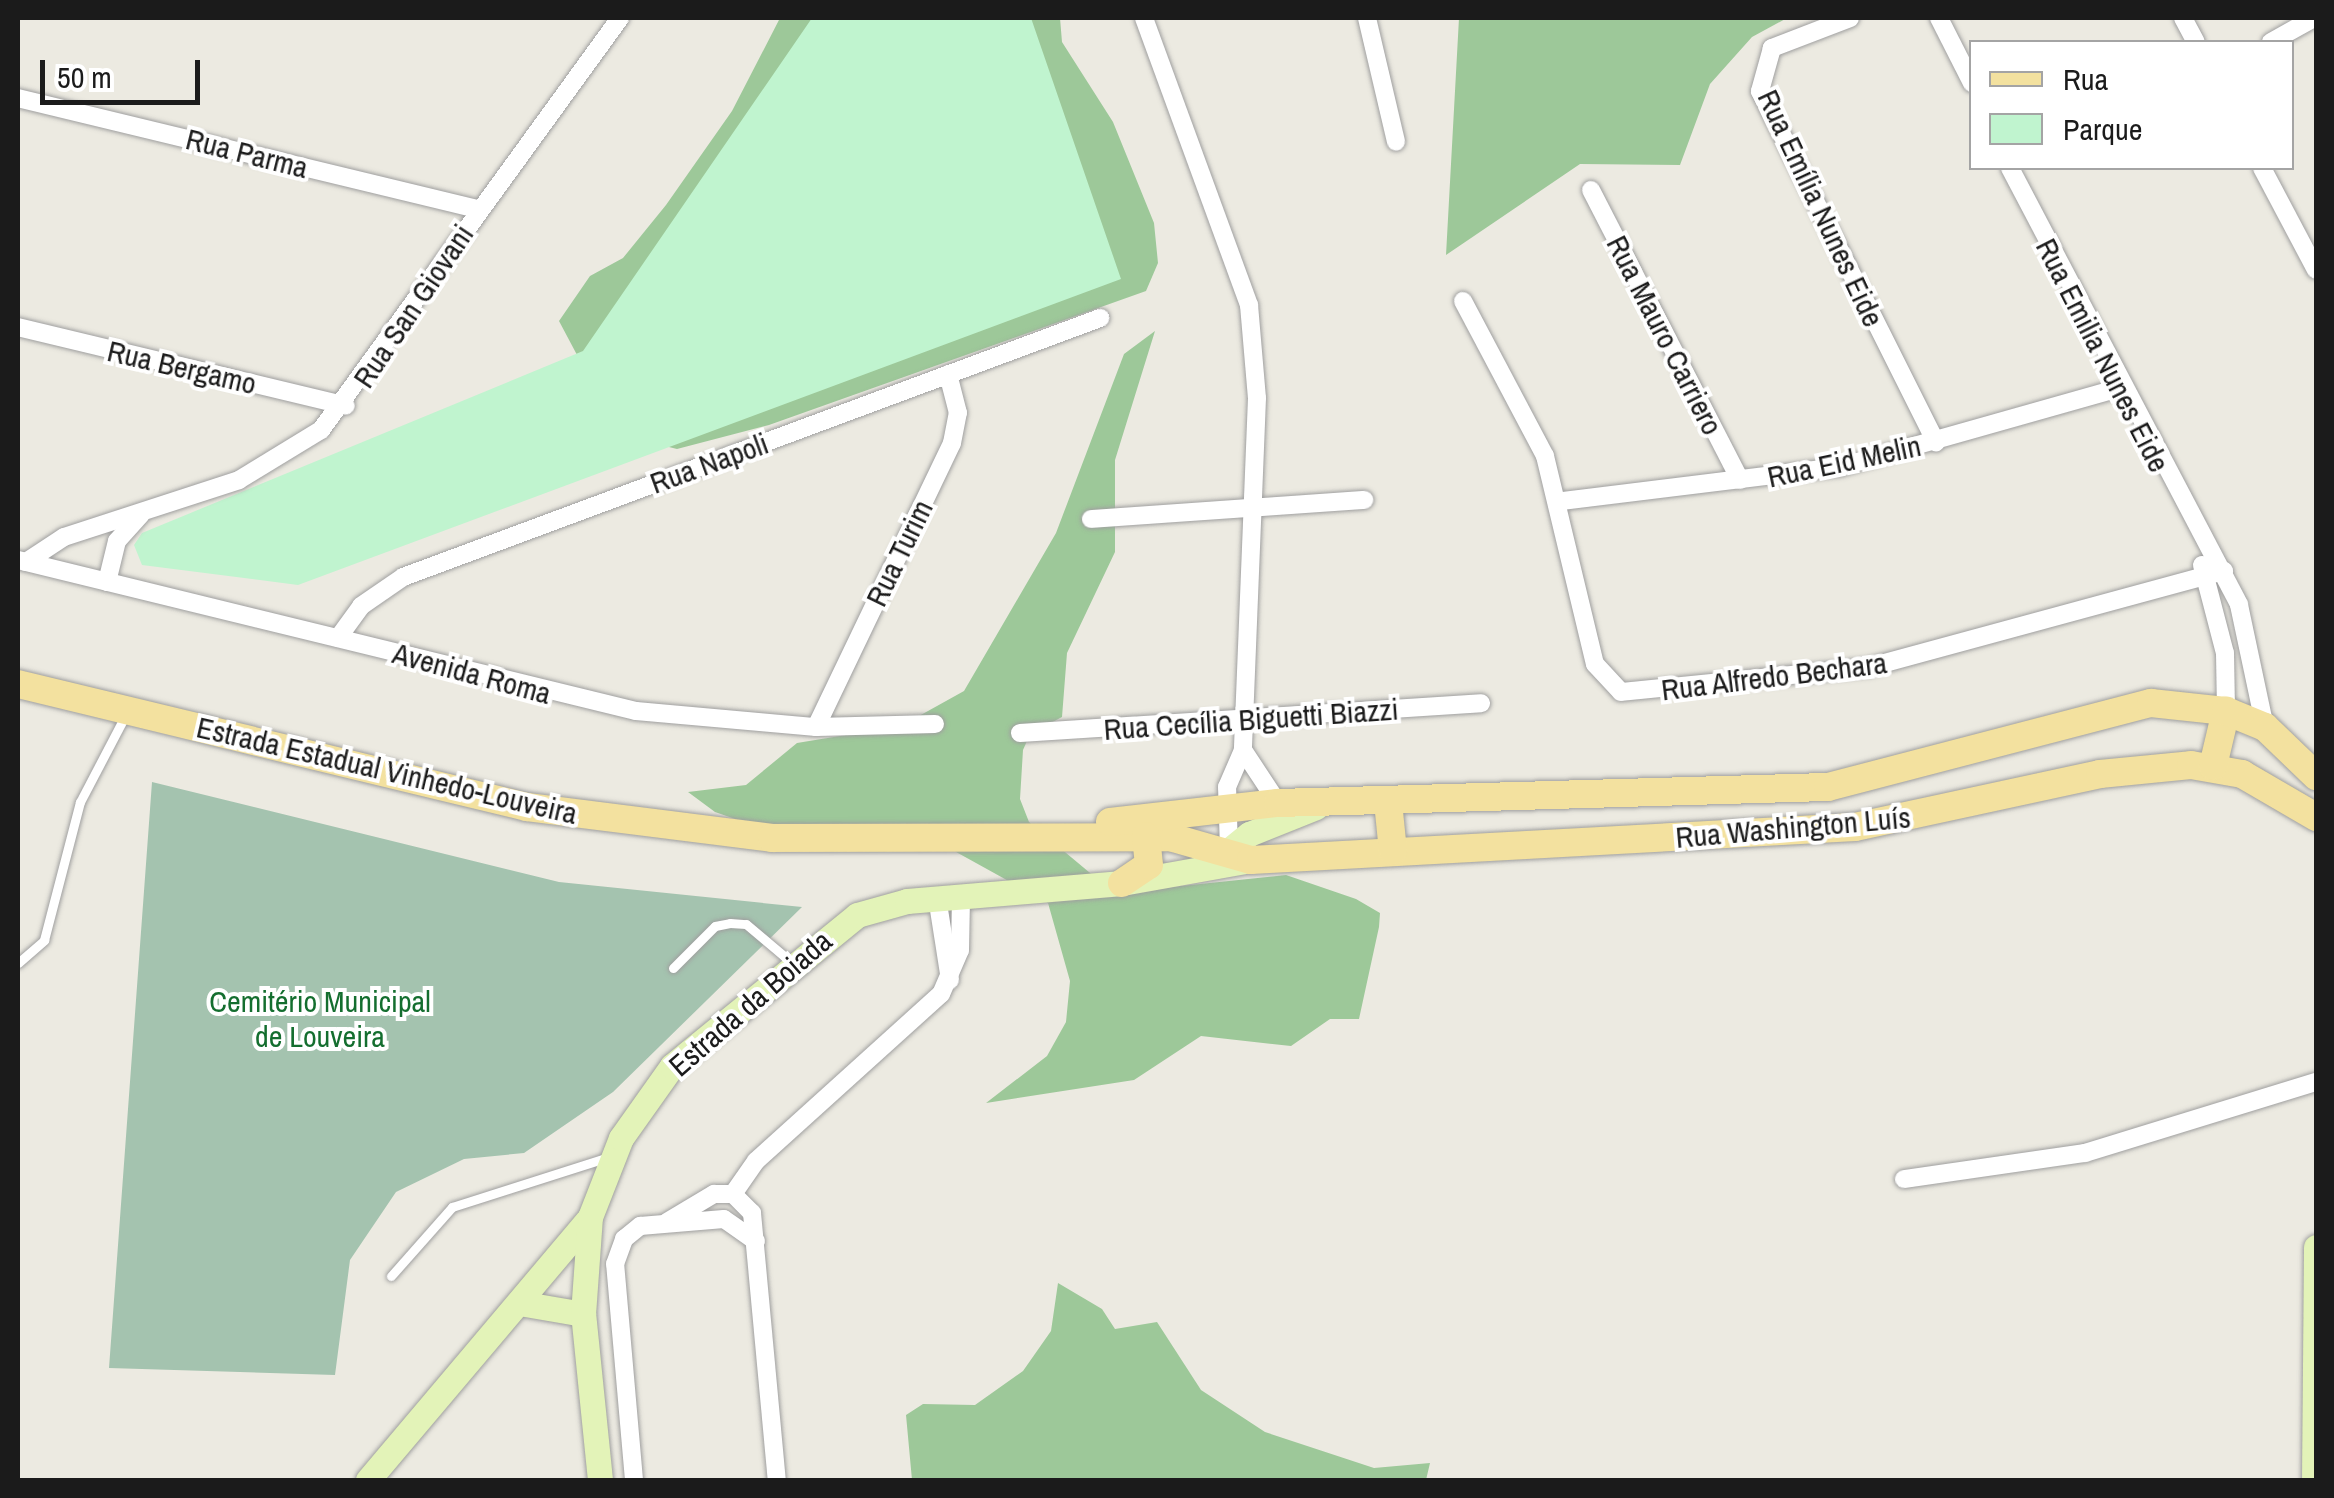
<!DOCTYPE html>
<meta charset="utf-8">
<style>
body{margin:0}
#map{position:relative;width:2334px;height:1498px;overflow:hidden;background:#eceae1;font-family:"Archivo Narrow",sans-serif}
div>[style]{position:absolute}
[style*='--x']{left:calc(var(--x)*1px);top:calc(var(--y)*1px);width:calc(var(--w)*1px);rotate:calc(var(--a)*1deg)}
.forest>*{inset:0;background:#9dc899}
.cemetery>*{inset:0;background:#a4c3af}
.park>*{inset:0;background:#c0f4cf}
.roads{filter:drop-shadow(0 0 2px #9f9f9f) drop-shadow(0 0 2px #9f9f9f)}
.lane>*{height:9px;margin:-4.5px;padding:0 4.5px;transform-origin:4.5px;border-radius:4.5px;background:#fff}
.street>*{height:18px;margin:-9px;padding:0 9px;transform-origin:9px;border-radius:9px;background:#fff}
.secondary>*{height:25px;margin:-12.5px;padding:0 12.5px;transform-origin:12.5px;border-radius:12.5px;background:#e3f3b8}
.primary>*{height:28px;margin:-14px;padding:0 14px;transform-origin:14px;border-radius:14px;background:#f3e19f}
span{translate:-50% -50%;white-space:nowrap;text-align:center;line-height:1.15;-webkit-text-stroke:8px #fff;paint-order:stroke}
.street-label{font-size:30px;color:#1b1b1b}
.park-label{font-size:30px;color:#146e2f}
.frame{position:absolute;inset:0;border:20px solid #1b1b1b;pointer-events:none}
.legend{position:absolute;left:1969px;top:40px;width:325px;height:130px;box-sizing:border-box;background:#fff;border:2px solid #a4a4a4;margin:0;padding:12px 18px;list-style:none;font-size:30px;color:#1b1b1b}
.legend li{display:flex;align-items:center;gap:20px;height:50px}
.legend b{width:50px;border:2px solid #a4a4a4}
.scale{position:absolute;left:40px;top:60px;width:160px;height:45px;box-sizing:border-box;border:5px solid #1b1b1b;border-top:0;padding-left:12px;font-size:30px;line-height:35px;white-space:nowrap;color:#1b1b1b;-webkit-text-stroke:8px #fff;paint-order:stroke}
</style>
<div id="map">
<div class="forest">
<i style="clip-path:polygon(780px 18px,1060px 18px,1062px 42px,1113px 122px,1154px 223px,1158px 263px,1146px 291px,769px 425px,677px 449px,657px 444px,585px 370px,559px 321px,590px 276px,623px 258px,666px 205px,732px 111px)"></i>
<i style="clip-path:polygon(1459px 18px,1787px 18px,1752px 37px,1710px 84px,1680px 165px,1580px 164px,1446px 255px)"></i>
<i style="clip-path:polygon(1155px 331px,1115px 460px,1115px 552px,1067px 653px,1062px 717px,1030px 734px,1023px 750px,1020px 799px,1029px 822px,1114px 893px,1286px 875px,1356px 899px,1380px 913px,1379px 927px,1359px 1019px,1330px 1019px,1291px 1046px,1201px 1036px,1134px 1080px,986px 1103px,1047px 1056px,1066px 1022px,1070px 981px,1048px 903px,920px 832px,810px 845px,715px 812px,688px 792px,746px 785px,797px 743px,901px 726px,964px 691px,1056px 533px,1124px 354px)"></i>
<i style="clip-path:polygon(1058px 1283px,1102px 1309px,1115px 1329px,1157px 1322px,1201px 1390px,1265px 1432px,1374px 1468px,1430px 1463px,1426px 1480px,912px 1480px,906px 1415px,923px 1404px,975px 1405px,1023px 1371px,1051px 1331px)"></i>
</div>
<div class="cemetery">
<i style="clip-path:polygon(152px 782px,559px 882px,802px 907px,613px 1092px,524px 1153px,464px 1159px,396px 1192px,350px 1260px,335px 1375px,109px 1368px)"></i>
</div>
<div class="park">
<i style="clip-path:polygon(812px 18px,1031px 18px,1121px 279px,298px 585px,142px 565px,134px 545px,142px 533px,583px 351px)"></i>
</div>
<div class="roads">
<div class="lane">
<i style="--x:18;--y:963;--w:35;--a:-41"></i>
<i style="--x:44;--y:940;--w:143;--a:-75.4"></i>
<i style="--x:80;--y:802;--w:97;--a:-62.4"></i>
<i style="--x:673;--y:968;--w:59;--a:-45"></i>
<i style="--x:715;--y:926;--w:15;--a:-11"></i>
<i style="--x:730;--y:923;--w:16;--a:4"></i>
<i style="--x:746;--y:924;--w:57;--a:40.1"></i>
<i style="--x:391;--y:1276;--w:92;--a:-48.5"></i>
<i style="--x:452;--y:1207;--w:162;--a:-17.7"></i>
</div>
<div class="street">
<i style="--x:1144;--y:18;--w:306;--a:69.9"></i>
<i style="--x:1249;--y:305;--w:93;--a:85.1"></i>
<i style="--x:1257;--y:398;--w:352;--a:92.3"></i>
<i style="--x:1243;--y:750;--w:64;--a:56.6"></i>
<i style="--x:1367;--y:18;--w:127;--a:76.8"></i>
<i style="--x:1850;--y:18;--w:84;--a:159"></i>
<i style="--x:1772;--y:48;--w:45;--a:105.6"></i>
<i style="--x:1760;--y:91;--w:393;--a:63.4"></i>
<i style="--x:1939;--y:18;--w:73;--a:63.1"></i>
<i style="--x:2183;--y:18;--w:27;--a:62"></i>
<i style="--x:2271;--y:42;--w:49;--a:-29.2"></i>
<i style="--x:18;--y:98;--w:472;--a:13.6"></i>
<i style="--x:2010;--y:168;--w:493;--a:62.3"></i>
<i style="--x:2239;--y:605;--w:125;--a:78"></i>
<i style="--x:2262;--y:168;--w:115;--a:62.1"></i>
<i style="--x:1591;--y:190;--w:326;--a:62.8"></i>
<i style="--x:1463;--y:301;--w:175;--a:62.1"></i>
<i style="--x:1545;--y:456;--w:214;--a:76.5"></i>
<i style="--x:1595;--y:664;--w:38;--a:47"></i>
<i style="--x:1621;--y:692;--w:250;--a:-5.7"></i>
<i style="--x:1870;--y:667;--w:367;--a:-15.2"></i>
<i style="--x:18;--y:327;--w:337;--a:13.5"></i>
<i style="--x:1562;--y:501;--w:280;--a:-7"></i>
<i style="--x:1840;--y:467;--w:291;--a:-15.8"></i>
<i style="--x:1091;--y:519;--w:274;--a:-4"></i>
<i style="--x:18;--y:560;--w:636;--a:13.73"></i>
<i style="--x:636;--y:711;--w:181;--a:5.1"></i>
<i style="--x:816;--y:727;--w:119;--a:-1.4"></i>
<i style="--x:26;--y:562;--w:45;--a:-33.3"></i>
<i style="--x:64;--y:537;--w:184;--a:-18"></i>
<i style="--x:239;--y:480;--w:96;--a:-31.4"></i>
<i style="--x:321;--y:430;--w:509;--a:-54.03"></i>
<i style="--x:2202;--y:565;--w:91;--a:75.4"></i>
<i style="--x:2225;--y:653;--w:58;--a:89"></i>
<i style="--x:107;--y:582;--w:42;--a:-76.3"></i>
<i style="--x:117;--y:541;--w:36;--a:-48"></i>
<i style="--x:338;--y:638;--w:39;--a:-54"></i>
<i style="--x:361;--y:606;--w:51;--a:-34.6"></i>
<i style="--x:403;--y:577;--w:744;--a:-20.38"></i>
<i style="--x:816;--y:727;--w:315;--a:-64.4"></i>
<i style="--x:952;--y:443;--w:31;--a:-79"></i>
<i style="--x:958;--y:413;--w:40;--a:-104.4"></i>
<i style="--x:1020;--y:733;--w:462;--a:-3.7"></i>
<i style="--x:1229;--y:849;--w:62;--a:-91.8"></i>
<i style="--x:1227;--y:787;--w:40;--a:-66.6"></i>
<i style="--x:937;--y:897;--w:84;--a:81.1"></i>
<i style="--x:1904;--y:1179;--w:183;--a:-8.2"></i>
<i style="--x:2085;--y:1153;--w:242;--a:-17.1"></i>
<i style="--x:733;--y:1194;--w:40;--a:-55.1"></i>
<i style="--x:756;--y:1161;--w:249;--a:-42.1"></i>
<i style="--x:941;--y:994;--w:48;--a:-66.6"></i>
<i style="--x:960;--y:950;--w:54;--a:-88.9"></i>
<i style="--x:667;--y:1222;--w:55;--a:-30.8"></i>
<i style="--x:714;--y:1194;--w:19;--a:0"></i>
<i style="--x:733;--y:1194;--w:27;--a:45"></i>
<i style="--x:752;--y:1213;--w:268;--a:84.7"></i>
<i style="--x:634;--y:1480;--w:217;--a:-95"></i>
<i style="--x:615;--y:1264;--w:27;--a:-70"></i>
<i style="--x:624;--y:1239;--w:21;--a:-39"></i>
<i style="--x:640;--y:1226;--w:84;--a:-4.8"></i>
<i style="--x:724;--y:1219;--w:39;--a:35"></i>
</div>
<div class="secondary">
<i style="--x:1212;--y:864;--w:48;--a:-39"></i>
<i style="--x:1249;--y:834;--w:72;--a:-21.9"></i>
<i style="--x:525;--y:1304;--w:59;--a:9.8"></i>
<i style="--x:368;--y:1480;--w:339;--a:-49.8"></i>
<i style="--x:600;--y:1480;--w:167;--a:-95.8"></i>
<i style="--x:583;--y:1314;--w:97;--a:-85.9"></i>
<i style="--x:590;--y:1217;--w:85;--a:-68.6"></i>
<i style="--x:621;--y:1138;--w:88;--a:-54.7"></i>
<i style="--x:672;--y:1066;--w:239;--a:-39.2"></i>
<i style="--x:857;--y:915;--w:52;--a:-15.6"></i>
<i style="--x:907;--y:901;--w:216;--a:-4.8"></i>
<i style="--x:1122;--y:883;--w:131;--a:-10.1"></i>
<i style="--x:2314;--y:1480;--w:233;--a:-89.5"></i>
</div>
<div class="primary">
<i style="--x:18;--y:684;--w:524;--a:13.59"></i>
<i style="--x:527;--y:807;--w:247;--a:7.2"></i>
<i style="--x:772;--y:838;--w:398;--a:-0.1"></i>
<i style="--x:1170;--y:837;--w:84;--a:15.9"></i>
<i style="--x:1251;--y:860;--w:605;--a:-3.13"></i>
<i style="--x:1855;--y:827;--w:251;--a:-12.2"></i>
<i style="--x:2100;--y:774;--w:91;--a:-5.6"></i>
<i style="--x:2191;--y:765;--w:52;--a:10"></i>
<i style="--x:2242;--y:774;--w:86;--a:30.2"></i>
<i style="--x:2213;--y:766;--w:57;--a:-76.7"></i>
<i style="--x:1388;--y:802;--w:49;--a:84.2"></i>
<i style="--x:1110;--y:822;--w:169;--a:-6.5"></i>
<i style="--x:1278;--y:803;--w:550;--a:-1.67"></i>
<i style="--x:1828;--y:787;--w:334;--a:-14.6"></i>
<i style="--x:2151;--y:703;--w:75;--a:6.1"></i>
<i style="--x:2226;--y:711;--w:42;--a:22.3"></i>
<i style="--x:2265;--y:727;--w:71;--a:43.9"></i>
<i style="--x:1122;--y:883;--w:32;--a:-34"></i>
<i style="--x:1149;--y:865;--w:29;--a:-96"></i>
</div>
</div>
<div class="street-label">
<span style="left:247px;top:153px;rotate:14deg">Rua Parma</span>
<span style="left:1821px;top:208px;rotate:65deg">Rua Emília Nunes Eide</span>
<span style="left:413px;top:306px;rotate:-56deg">Rua San Giovani</span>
<span style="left:1665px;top:335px;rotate:63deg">Rua Mauro Carriero</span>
<span style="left:2103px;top:355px;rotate:63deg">Rua Emilia Nunes Eide</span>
<span style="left:182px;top:367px;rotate:13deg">Rua Bergamo</span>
<span style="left:1844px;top:461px;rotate:-12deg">Rua Eid Melin</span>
<span style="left:709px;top:463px;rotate:-20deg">Rua Napoli</span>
<span style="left:899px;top:553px;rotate:-64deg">Rua Turim</span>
<span style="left:472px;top:673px;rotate:15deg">Avenida Roma</span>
<span style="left:1774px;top:676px;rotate:-7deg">Rua Alfredo Bechara</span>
<span style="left:1251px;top:719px;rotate:-4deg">Rua Cecília Biguetti Biazzi</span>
<span style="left:387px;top:770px;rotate:13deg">Estrada Estadual Vinhedo-Louveira</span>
<span style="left:1793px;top:827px;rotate:-5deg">Rua Washington Luís</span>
<span style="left:750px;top:1003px;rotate:-41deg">Estrada da Boiada</span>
</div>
<div class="park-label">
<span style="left:320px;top:1018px">Cemitério Municipal<br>de Louveira</span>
</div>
<div class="frame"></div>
<ul class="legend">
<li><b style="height:12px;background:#f3e19f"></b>Rua</li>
<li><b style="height:28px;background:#c0f4cf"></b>Parque</li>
</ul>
<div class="scale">50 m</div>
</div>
